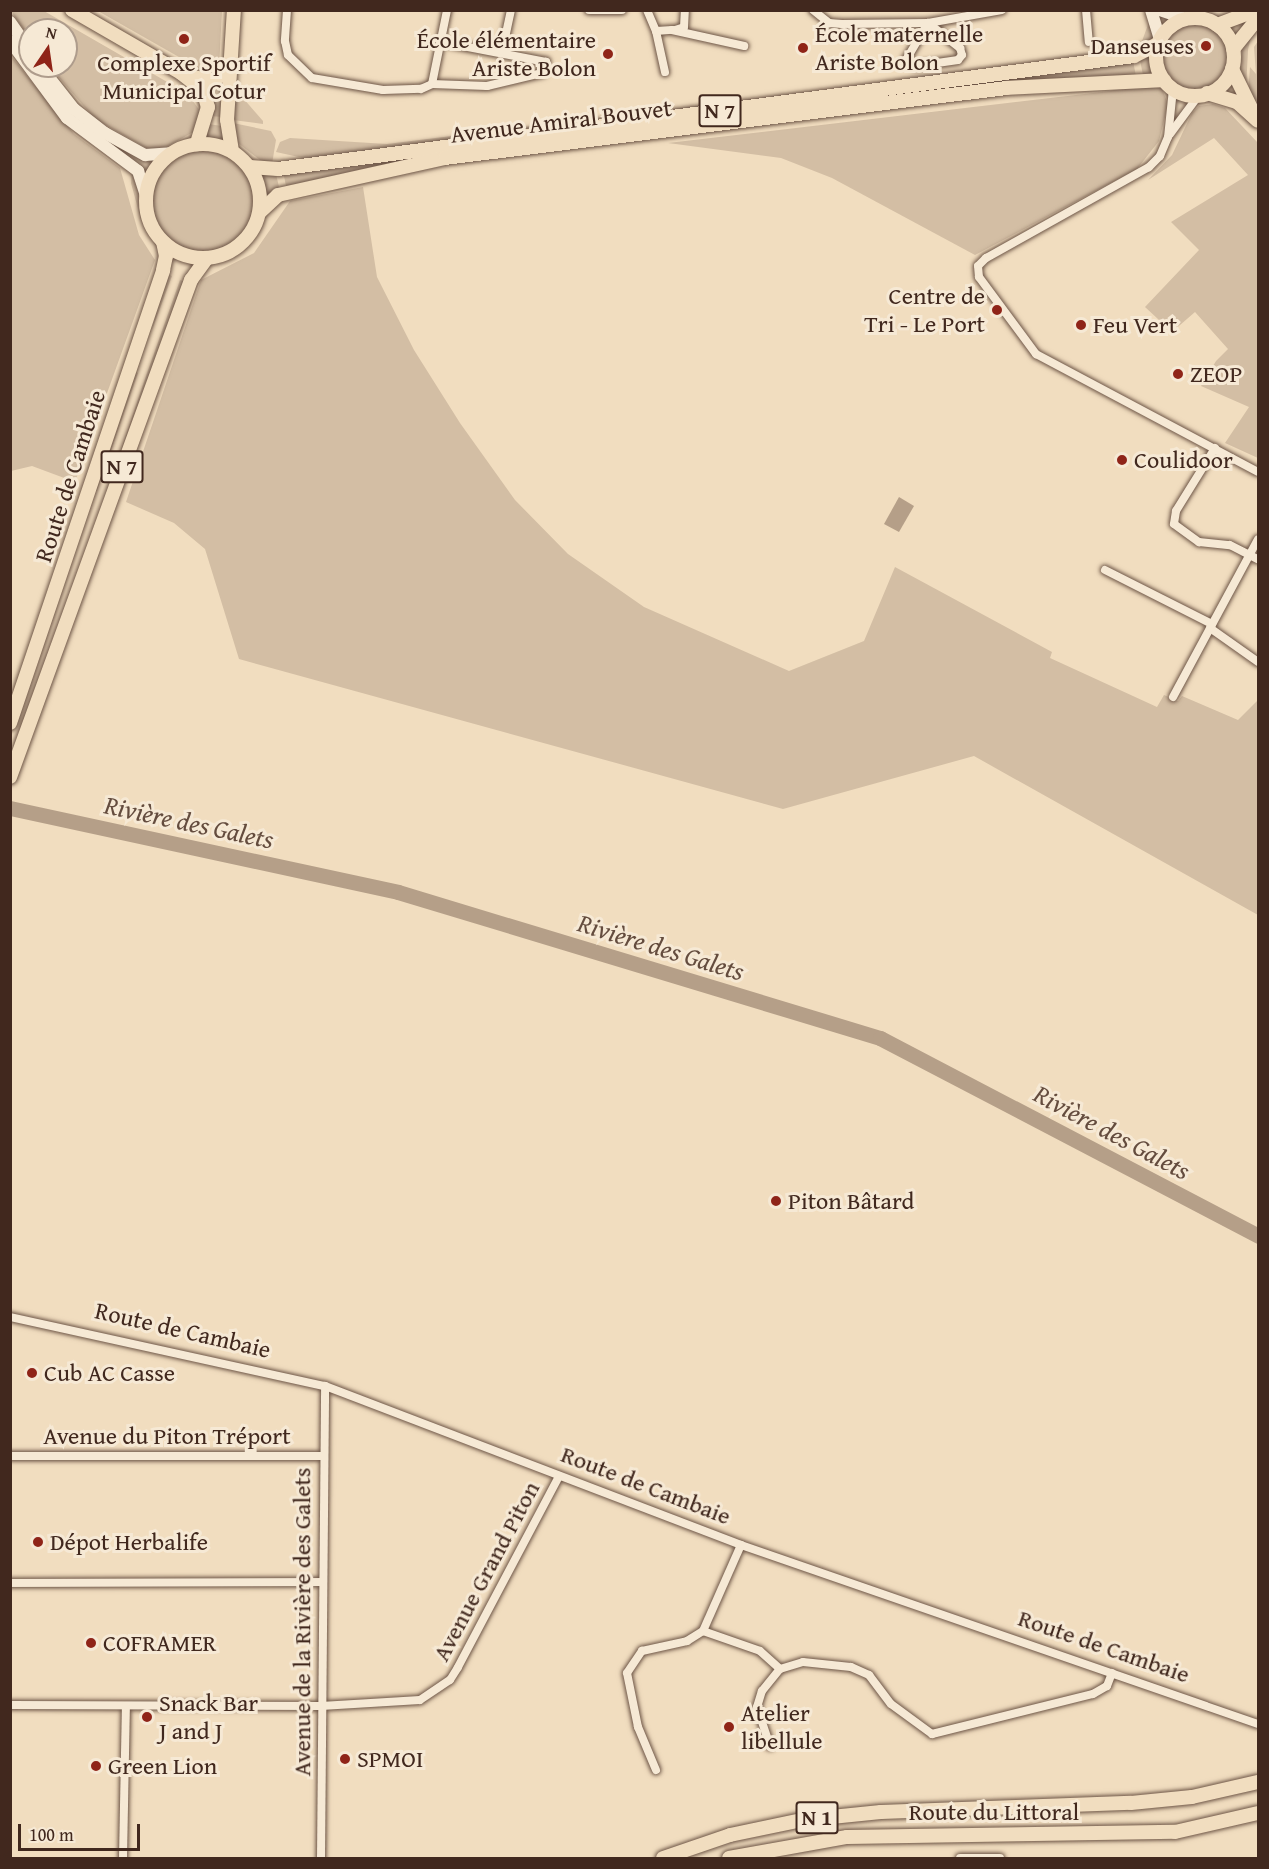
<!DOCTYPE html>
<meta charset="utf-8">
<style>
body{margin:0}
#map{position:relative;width:1269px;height:1869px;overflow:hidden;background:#f1ddbf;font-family:"Gentium Book Plus",serif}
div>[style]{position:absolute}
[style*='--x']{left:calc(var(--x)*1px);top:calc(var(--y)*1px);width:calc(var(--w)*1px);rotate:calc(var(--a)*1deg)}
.green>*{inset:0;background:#d3bea4}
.round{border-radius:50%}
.water>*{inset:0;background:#b59f88}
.river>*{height:15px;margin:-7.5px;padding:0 7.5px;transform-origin:7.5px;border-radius:7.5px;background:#b59f88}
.roads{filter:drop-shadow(0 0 2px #6d5546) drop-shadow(0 0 2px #6d5546)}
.minor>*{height:8px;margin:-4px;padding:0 4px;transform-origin:4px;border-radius:4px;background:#f6e9d5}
.secondary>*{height:12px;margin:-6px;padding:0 6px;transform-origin:6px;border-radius:6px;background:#f6e9d5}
.primary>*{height:14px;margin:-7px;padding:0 7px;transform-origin:7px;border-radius:7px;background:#f1ddbf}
.primary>.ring{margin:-7px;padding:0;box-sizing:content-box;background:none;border:14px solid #f1ddbf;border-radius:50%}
.trunk>*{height:14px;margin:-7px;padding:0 7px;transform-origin:7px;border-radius:7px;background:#f1ddbf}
.dots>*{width:16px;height:16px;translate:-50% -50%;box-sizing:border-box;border:3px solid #f6e9d5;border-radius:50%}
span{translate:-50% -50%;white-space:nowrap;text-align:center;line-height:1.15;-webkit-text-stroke:6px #f6e9d5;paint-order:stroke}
.shield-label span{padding:2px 4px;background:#f6e9d5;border:2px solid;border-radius:4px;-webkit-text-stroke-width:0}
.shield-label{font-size:22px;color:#41281e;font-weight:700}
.poi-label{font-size:24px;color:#41281e}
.left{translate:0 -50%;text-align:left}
.right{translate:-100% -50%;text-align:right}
.street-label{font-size:24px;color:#41281e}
.water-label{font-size:26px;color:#644c3e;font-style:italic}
.frame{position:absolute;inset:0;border:12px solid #41281e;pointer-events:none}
.north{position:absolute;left:18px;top:18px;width:60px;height:60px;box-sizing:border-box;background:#f6e9d5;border:2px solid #ae9c8c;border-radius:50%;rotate:13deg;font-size:16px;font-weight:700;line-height:24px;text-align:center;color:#41281e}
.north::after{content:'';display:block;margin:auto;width:21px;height:27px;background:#8f2418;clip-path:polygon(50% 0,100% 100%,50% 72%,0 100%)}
.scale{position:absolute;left:18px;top:1824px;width:122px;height:27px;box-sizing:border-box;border:3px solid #41281e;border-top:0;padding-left:8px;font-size:18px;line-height:21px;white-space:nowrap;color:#41281e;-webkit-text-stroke:4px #f6e9d5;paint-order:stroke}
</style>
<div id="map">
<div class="green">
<i style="clip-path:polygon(11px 11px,44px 11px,188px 94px,200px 111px,195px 131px,168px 146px,150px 150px,95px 119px,49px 66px,66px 66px,66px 30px,30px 30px,30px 39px)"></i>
<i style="clip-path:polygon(98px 11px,222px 11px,219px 67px,200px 69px)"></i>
<i style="clip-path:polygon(1149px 22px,1156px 32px,1153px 41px,1138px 52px)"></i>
<i class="round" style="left:1161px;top:22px;width:68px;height:68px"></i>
<i style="clip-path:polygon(1251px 36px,1248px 50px,1246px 90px,1239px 77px,1243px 44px)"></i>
<i style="clip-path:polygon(1258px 41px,1258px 108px,1248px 94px,1250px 67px,1256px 74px,1254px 47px)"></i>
<i style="clip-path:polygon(11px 56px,74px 134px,120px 168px,139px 235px,155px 260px,75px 482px,32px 466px,11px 471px)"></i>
<i style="clip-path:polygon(1150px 57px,1153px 73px,1143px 75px,1140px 60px)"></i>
<i style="clip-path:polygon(1133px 61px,1136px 76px,419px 156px,286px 186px,283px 171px)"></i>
<i style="clip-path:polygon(1011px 67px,308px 159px,276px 152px,280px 142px,290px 138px,387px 144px)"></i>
<i style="clip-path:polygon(224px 80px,224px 117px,209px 116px,207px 86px)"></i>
<i style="clip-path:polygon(1143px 83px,1162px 89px,1168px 104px,1159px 141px,1137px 169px,975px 255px,832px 178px,781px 158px,668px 143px,1110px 91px)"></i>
<i style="clip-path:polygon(236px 90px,263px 121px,263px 124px,233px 120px)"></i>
<i style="clip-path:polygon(1213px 104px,1225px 108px,1258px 143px,1258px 458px,1225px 443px,1249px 407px,1201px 386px,1216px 361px,1228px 349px,1195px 312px,1172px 332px,1145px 307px,1199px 250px,1171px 222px,1248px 175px,1214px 138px,1148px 180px,1172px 155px,1192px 113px,1199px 106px)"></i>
<i style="clip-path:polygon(233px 123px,271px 131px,276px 140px,272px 164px,260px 160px,233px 139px)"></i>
<i style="clip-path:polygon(208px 124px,222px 126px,224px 139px,203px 136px)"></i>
<i class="round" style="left:150px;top:147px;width:106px;height:106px"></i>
<i style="clip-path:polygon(132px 172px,140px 189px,143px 219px,162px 249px,159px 251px,141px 220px,131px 183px)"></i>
<i style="clip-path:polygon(262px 174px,276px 174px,279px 187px,267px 194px)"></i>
<i style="clip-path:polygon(363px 187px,377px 277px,414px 350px,460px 423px,515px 500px,568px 554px,644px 607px,789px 671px,864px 641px,895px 567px,1052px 652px,1050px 658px,1157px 707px,1164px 695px,1178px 701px,1182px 696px,1238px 720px,1258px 700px,1258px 915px,974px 756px,783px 809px,239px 659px,205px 549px,174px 523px,126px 502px,201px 280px,254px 253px,290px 201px)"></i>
<i style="clip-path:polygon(167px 274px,172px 276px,152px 330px,159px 299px)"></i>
<i style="clip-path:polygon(180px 280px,186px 282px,107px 491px,146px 376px)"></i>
<i style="clip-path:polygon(133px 371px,138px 373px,97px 491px,92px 490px)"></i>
</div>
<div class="water">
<i style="clip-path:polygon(899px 497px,914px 506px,899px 532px,884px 524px)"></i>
</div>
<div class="river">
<i style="--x:10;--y:808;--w:397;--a:12.2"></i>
<i style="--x:398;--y:892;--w:504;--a:16.85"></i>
<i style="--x:880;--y:1038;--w:427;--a:27.6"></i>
</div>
<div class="roads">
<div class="minor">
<i style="--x:287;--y:10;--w:31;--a:94"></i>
<i style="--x:285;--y:41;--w:14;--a:78"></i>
<i style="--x:288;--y:55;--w:33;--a:44"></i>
<i style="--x:312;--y:78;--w:72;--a:9.6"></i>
<i style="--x:383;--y:90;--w:38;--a:-2"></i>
<i style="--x:421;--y:89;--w:12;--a:-24"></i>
<i style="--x:432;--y:84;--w:55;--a:2.1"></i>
<i style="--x:487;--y:86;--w:57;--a:-13.3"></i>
<i style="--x:542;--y:73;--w:12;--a:-70"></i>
<i style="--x:546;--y:62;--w:106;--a:-169.1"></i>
<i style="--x:589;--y:10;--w:33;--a:0"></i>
<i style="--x:647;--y:10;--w:23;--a:67"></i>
<i style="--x:656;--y:31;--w:42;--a:77.6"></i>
<i style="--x:813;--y:10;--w:21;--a:39"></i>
<i style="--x:829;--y:23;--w:13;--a:4"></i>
<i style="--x:842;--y:24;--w:86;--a:-0.7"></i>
<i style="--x:928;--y:23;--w:75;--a:-10"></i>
<i style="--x:1086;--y:10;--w:32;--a:85"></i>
<i style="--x:928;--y:23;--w:41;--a:38"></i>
<i style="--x:960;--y:48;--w:7;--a:74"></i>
<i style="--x:962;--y:55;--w:6;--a:129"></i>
<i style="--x:958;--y:60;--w:42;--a:171.9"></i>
<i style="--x:916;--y:66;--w:12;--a:-149"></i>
<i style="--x:906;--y:60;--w:43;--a:-59.3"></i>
<i style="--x:675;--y:30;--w:9;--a:-18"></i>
<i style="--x:684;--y:27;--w:17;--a:-87"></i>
<i style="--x:656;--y:31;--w:16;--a:-4"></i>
<i style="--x:672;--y:30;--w:74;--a:12.5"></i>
<i style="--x:502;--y:52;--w:43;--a:-77.9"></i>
<i style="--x:432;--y:84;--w:76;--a:-78.5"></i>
<i style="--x:1173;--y:89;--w:48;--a:95.9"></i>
<i style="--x:1168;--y:137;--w:21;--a:113"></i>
<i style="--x:1160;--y:156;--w:16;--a:135"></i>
<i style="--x:1149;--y:167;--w:187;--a:150.8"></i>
<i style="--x:986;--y:258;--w:11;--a:135"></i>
<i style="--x:978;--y:266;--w:11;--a:85"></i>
<i style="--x:979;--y:277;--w:96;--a:53.5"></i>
<i style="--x:1036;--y:354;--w:251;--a:28"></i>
<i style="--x:1170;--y:134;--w:49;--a:-53.4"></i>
<i style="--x:1215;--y:448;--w:74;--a:121.8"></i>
<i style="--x:1176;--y:511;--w:13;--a:99"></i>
<i style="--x:1174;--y:524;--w:31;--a:36"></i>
<i style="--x:1199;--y:542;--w:31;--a:6"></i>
<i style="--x:1230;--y:545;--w:31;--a:27"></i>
<i style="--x:1105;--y:570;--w:120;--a:26.8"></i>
<i style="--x:1210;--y:628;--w:59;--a:35.3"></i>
<i style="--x:1173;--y:697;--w:179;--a:-61.7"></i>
<i style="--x:10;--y:1317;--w:322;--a:12.4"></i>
<i style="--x:325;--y:1386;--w:445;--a:20.9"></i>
<i style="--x:741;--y:1545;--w:547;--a:19.1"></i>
<i style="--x:10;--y:1456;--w:313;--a:0"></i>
<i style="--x:10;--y:1583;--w:313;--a:-0.2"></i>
<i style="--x:703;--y:1631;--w:60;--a:19.3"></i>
<i style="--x:760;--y:1651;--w:27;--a:42"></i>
<i style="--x:780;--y:1669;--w:24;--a:-17"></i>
<i style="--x:803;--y:1662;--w:48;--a:5.9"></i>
<i style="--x:851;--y:1667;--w:20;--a:24"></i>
<i style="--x:869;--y:1675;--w:36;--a:53"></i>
<i style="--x:891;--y:1704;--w:51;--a:36.2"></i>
<i style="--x:932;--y:1734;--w:166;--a:-14"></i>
<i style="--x:1093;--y:1694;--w:16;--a:-30"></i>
<i style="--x:1107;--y:1686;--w:14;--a:-69"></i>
<i style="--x:10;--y:1705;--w:311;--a:0.2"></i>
<i style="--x:321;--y:1706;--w:99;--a:-3.5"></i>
<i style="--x:420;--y:1700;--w:36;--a:-34"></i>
<i style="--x:450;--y:1680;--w:15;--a:-58"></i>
<i style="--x:458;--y:1667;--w:216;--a:-62.1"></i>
<i style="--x:770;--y:1746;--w:41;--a:-108.4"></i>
<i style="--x:757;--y:1707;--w:17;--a:-73"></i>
<i style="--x:762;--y:1691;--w:28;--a:-51"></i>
<i style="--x:656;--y:1770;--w:47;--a:-112.7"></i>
<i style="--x:638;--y:1727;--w:55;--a:-101.5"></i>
<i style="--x:627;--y:1673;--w:27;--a:-56"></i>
<i style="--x:642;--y:1651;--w:46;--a:-12.5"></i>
<i style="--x:687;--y:1641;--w:19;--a:-32"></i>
<i style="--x:703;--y:1631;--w:94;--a:-66.2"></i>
<i style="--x:123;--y:1858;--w:152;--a:-88.9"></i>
<i style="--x:321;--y:1858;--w:472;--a:-89.5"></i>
<i style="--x:960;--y:1858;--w:40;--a:0"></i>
</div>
<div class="secondary">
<i style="--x:1151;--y:10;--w:30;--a:73"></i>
<i style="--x:1160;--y:10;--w:28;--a:19"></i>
<i style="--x:10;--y:22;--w:35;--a:55"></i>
<i style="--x:10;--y:41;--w:96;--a:53.5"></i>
<i style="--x:67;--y:118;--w:89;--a:36.7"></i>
<i style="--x:138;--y:171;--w:25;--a:72"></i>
<i style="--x:40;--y:66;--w:55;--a:51.7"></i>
<i style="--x:74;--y:109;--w:39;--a:38"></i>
<i style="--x:105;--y:133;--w:46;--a:28.8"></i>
<i style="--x:145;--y:155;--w:26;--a:-4"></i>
</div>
<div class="primary">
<i style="--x:72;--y:10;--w:126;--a:30"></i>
<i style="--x:181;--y:73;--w:28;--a:38"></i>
<i style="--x:203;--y:90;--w:18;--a:74"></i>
<i style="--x:208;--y:107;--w:39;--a:107"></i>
<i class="ring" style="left:1156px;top:18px;width:64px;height:64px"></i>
<i style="--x:1217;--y:25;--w:43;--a:-20.6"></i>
<i style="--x:1233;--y:49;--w:40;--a:-51"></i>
<i style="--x:1232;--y:69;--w:46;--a:64"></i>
<i style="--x:190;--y:77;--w:24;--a:7"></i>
<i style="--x:214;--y:80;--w:22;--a:-36"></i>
<i style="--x:1207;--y:93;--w:31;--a:17"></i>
<i style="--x:1237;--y:102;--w:28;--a:42"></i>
<i class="ring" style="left:146px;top:144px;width:100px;height:100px"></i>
<i style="--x:232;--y:151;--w:31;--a:-99"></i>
<i style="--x:227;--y:120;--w:110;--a:-86.4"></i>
<i style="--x:250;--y:167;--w:28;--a:4"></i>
<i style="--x:278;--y:169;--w:863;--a:-7.52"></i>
<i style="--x:1134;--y:56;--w:27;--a:-27"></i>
<i style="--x:260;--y:212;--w:25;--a:-43"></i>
<i style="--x:278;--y:195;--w:171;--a:-12.5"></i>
<i style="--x:445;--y:158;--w:565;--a:-7.11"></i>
<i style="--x:1006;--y:88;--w:158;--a:-2.9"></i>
<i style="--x:10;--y:723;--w:478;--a:-71.3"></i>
<i style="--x:163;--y:270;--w:14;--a:-78"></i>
<i style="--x:166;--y:256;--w:14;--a:-102"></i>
<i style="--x:10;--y:777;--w:529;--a:-69.99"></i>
<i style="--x:191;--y:280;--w:26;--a:-54"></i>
</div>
<div class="trunk">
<i style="--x:663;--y:1858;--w:71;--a:-18.9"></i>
<i style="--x:730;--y:1835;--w:74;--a:-11.8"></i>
<i style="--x:802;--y:1820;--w:79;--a:-5.8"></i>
<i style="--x:881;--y:1812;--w:250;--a:-2.1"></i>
<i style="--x:1131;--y:1803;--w:61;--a:-5.6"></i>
<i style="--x:1192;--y:1797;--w:68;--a:-12.8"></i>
<i style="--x:729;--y:1858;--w:120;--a:-10.1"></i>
<i style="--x:847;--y:1837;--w:328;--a:-0.9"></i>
<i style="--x:1175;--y:1832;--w:85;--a:-12.9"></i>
</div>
</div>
<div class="dots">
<i style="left:184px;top:39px;background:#8f2418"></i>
<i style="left:1206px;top:46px;background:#8f2418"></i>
<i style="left:803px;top:48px;background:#8f2418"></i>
<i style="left:608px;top:54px;background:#8f2418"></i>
<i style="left:997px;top:310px;background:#8f2418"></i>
<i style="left:1081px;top:325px;background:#8f2418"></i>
<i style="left:1178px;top:374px;background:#8f2418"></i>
<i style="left:1122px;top:460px;background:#8f2418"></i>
<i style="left:776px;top:1201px;background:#8f2418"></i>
<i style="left:32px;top:1373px;background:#8f2418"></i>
<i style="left:38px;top:1542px;background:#8f2418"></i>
<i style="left:91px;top:1643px;background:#8f2418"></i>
<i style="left:147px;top:1717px;background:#8f2418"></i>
<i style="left:729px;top:1727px;background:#8f2418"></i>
<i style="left:345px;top:1759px;background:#8f2418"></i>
<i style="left:96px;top:1766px;background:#8f2418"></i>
</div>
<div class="shield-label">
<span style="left:720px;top:111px">N 7</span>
<span style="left:122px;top:467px">N 7</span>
<span style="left:817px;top:1818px">N 1</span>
</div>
<div class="poi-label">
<span class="left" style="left:815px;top:48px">École maternelle<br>Ariste Bolon</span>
<span class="right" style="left:596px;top:54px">École élémentaire<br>Ariste Bolon</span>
<span class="right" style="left:1194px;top:46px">Danseuses</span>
<span style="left:184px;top:77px">Complexe Sportif<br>Municipal Cotur</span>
<span class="right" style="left:985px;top:310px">Centre de<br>Tri - Le Port</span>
<span class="left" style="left:1093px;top:325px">Feu Vert</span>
<span class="left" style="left:1190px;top:374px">ZEOP</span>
<span class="left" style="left:1134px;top:460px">Coulidoor</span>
<span class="left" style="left:788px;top:1201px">Piton Bâtard</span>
<span class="left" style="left:44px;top:1373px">Cub AC Casse</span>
<span class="left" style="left:50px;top:1542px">Dépot Herbalife</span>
<span class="left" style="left:103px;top:1643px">COFRAMER</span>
<span class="left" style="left:159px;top:1717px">Snack Bar<br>J and J</span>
<span class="left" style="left:741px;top:1727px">Atelier<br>libellule</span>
<span class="left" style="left:357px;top:1759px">SPMOI</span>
<span class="left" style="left:108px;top:1766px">Green Lion</span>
</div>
<div class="street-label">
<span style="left:561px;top:121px;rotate:-7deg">Avenue Amiral Bouvet</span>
<span style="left:70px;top:476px;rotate:-72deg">Route de Cambaie</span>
<span style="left:183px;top:1330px;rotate:13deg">Route de Cambaie</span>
<span style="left:167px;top:1436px">Avenue du Piton Tréport</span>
<span style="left:646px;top:1485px;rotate:21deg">Route de Cambaie</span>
<span style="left:486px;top:1571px;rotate:-62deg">Avenue Grand Piton</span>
<span style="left:302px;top:1622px;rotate:-90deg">Avenue de la Rivière des Galets</span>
<span style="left:1104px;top:1646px;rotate:19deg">Route de Cambaie</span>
<span style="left:994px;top:1812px">Route du Littoral</span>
</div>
<div class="water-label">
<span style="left:189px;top:822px;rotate:12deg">Rivière des Galets</span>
<span style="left:661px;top:947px;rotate:17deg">Rivière des Galets</span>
<span style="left:1112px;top:1132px;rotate:28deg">Rivière des Galets</span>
</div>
<div class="frame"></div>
<div class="north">N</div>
<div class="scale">100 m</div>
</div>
